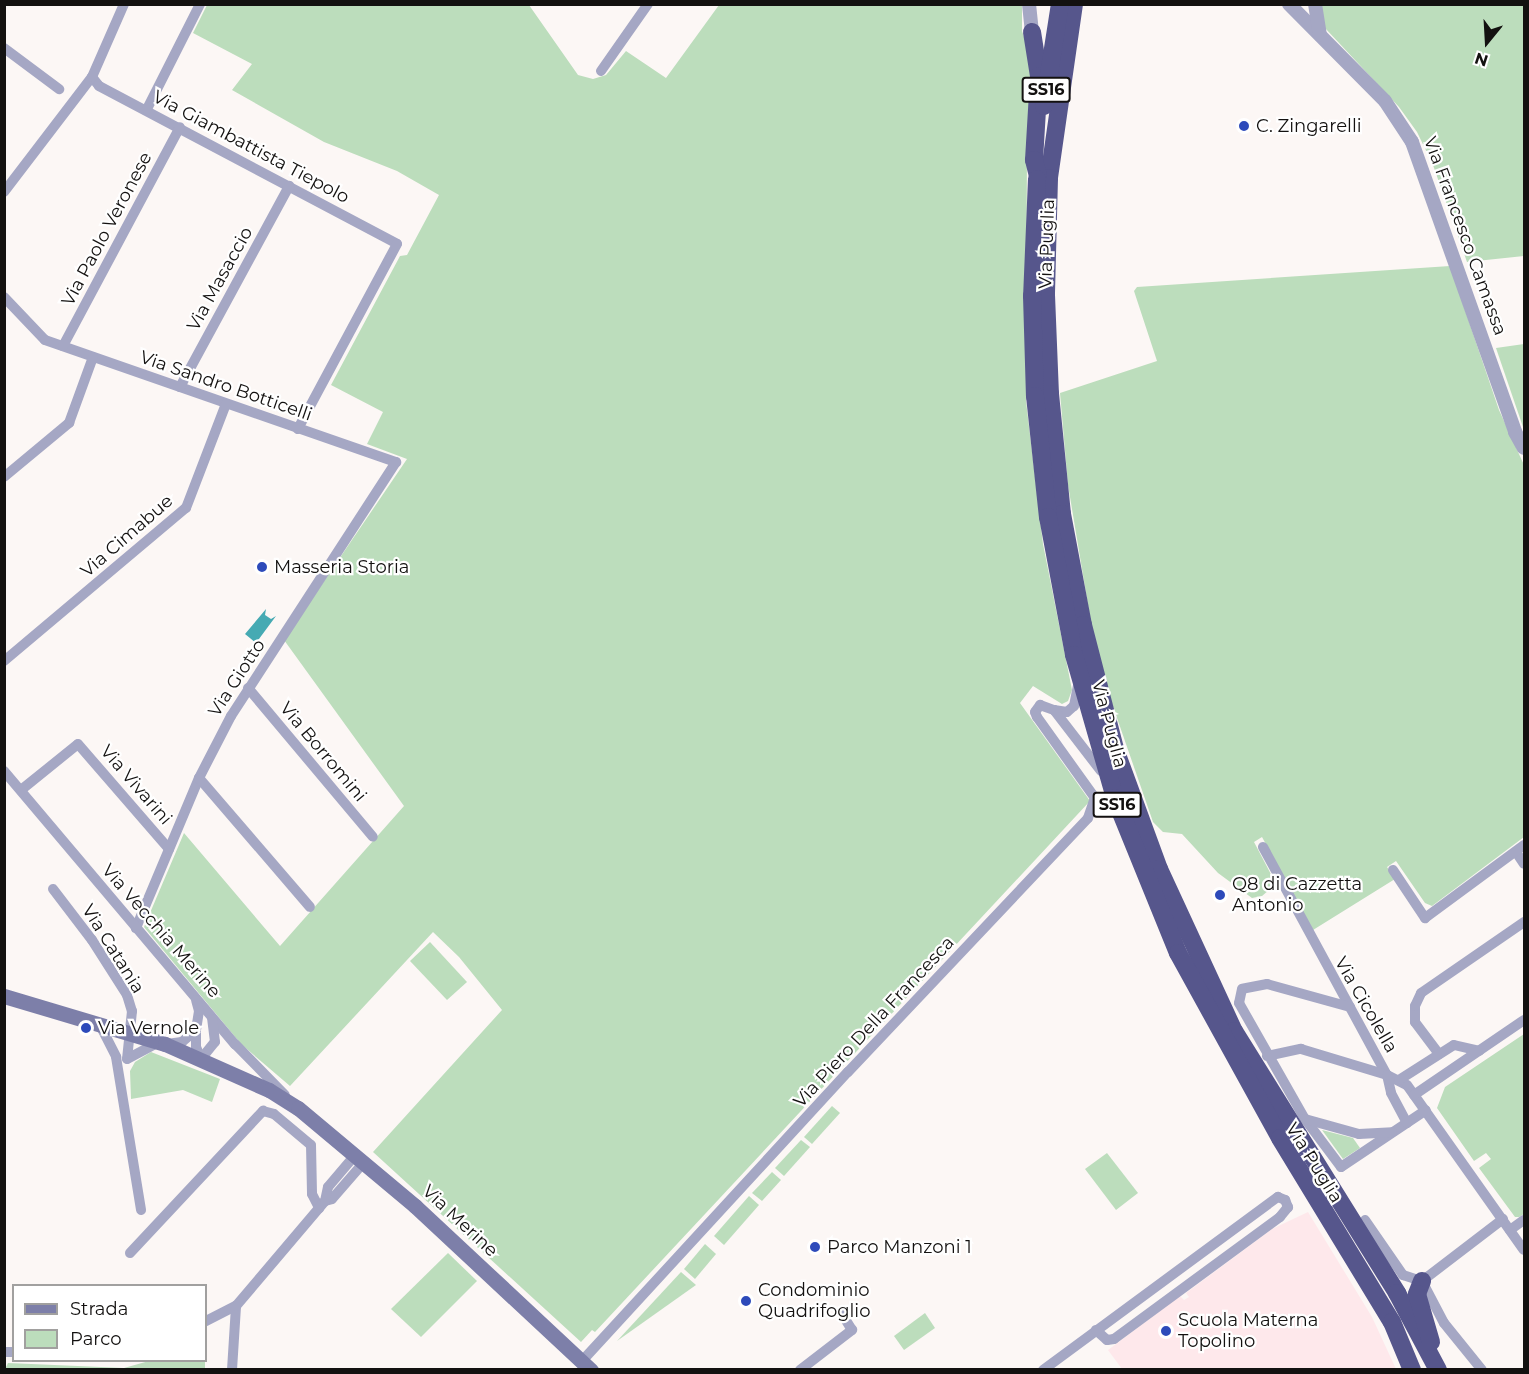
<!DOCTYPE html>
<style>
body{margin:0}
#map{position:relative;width:1529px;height:1374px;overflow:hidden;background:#fcf7f5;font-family:Montserrat,sans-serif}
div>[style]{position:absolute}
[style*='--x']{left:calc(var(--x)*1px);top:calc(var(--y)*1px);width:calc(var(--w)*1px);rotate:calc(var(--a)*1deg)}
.education>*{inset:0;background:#fee8eb}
.green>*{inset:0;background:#bcddbc}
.water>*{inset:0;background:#46aab3}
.minor>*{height:10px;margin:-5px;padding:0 5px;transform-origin:5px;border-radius:5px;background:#a5a7c4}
.tertiary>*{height:14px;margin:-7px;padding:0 7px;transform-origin:7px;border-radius:7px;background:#a5a7c4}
.secondary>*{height:15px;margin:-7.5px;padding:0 7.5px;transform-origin:7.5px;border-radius:7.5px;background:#7d7fa9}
.trunk>*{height:18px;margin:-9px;padding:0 9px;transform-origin:9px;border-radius:9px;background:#56568c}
.dots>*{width:16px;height:16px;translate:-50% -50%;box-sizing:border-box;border:3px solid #fff;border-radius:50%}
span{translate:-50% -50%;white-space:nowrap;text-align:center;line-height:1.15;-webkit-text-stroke:4.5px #fff;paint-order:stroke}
.shield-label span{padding:2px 4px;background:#fff;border:2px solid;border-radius:4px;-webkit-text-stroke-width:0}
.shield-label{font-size:16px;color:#131110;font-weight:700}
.poi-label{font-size:18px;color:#131110}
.left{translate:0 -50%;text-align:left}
.street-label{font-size:18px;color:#131110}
.frame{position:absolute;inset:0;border:6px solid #131110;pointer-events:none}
.legend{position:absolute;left:12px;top:1284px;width:195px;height:78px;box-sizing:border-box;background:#fff;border:2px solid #a1a09f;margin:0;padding:8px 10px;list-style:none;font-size:18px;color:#131110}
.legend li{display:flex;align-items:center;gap:12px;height:30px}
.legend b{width:30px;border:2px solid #a1a09f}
.north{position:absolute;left:1457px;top:12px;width:60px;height:60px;-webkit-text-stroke:4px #fff;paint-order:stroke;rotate:198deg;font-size:16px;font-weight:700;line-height:24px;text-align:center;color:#131110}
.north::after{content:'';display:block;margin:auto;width:21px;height:27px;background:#131110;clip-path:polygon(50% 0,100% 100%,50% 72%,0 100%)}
</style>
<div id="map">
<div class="education">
<i style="clip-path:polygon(1308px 1212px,1372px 1317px,1396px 1369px,1122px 1369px,1108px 1350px,1180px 1296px,1184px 1300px,1189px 1297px,1186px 1293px,1272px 1229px)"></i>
</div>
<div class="green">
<i style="clip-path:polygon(1321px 4px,1524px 5px,1524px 256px,1467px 262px,1433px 165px,1417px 132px,1399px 107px,1325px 28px)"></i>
<i style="clip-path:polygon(207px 5px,529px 5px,578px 75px,593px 79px,606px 75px,626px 51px,666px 78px,719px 5px,1022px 5px,1022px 31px,1034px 67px,1027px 143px,1026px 401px,1043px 544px,1072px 690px,1068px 701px,1062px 704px,1033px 686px,1020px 703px,1090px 801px,595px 1332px,592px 1330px,581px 1342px,373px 1152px,502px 1010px,459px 957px,433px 932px,290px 1086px,241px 1044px,144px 927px,184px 833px,280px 946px,404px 806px,284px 640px,407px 459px,367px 444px,383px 412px,331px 385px,400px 256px,407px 255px,439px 195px,397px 171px,324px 142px,232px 90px,252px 64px,193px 33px)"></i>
<i style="clip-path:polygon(1450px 266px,1499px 410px,1524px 465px,1524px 837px,1432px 906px,1425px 903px,1396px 861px,1387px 867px,1395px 879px,1313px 930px,1262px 837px,1254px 842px,1276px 884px,1262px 896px,1252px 898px,1218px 873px,1182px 834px,1163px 832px,1153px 822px,1108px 692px,1091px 623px,1068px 485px,1060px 393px,1157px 361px,1134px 291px,1137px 287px)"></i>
<i style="clip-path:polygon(1524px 344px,1524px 430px,1496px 348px)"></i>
<i style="clip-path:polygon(430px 942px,467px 982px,447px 1000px,410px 961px)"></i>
<i style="clip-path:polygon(1524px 1034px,1524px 1214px,1519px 1217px,1515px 1217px,1479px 1168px,1491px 1159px,1486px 1153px,1474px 1161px,1437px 1108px,1445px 1087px)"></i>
<i style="clip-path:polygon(151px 1052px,220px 1079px,212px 1102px,183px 1090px,131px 1099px,130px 1071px,135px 1062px)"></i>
<i style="clip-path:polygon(832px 1106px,840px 1113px,812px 1144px,804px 1137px)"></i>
<i style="clip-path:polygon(1322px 1130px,1353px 1138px,1360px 1148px,1343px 1159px)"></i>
<i style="clip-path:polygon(801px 1140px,810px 1147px,784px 1176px,775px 1168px)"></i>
<i style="clip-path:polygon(1107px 1153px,1138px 1193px,1116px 1210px,1085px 1169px)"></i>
<i style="clip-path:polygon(772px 1172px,781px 1180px,762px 1201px,752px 1193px)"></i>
<i style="clip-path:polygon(749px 1196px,759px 1205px,724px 1245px,714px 1236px)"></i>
<i style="clip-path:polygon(705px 1244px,716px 1254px,695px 1279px,684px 1269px)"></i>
<i style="clip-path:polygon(448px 1253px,477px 1281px,421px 1337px,391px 1309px)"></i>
<i style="clip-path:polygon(681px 1272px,696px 1285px,617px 1341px)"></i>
<i style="clip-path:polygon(925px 1313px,935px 1328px,904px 1350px,894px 1336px)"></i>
<i style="clip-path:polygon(149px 1361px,205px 1361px,205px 1369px,5px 1369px,8px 1363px,124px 1368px)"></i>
</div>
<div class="water">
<i style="clip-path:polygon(266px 609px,265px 615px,271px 619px,276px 616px,256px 643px,245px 634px)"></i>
</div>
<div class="minor">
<i style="--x:4;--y:48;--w:69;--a:36.7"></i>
<i style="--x:601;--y:71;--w:82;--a:-55"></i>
<i style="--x:92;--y:77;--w:11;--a:52"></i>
<i style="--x:99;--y:86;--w:337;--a:27.9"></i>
<i style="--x:397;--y:244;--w:210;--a:118.2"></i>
<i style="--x:147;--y:109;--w:118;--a:-63.2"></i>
<i style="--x:4;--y:192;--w:145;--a:-52.6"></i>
<i style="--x:92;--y:77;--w:80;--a:-66.3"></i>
<i style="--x:4;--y:297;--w:59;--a:46.4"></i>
<i style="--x:45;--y:340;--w:372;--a:19.2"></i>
<i style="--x:396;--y:462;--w:303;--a:123"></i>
<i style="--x:231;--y:716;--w:70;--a:117.3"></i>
<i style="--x:199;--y:778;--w:163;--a:112.8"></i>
<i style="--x:63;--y:346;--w:248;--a:-61.9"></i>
<i style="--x:180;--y:387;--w:229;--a:-61.5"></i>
<i style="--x:4;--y:477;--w:85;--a:-39.7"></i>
<i style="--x:69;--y:423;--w:70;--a:-70"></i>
<i style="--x:4;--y:661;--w:238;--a:-40.1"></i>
<i style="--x:186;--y:508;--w:111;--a:-69"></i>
<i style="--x:248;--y:688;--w:194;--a:50"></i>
<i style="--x:1054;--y:710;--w:13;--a:9"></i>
<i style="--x:1067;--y:712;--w:9;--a:-41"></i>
<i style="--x:1074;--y:706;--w:21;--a:-79"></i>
<i style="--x:4;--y:771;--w:358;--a:49.8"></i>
<i style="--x:235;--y:1044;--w:71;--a:45.6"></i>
<i style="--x:199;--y:778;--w:170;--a:49.3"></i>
<i style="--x:21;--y:790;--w:73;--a:-38.9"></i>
<i style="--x:78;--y:744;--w:139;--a:49.1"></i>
<i style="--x:1263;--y:847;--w:260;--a:61.5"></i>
<i style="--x:1387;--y:1075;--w:22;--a:27"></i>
<i style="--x:1407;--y:1085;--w:202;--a:54.7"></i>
<i style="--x:1516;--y:852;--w:14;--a:56"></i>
<i style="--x:1393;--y:870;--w:58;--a:56.3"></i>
<i style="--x:1425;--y:918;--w:123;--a:-36.4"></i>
<i style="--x:53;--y:889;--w:64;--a:52.6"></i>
<i style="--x:92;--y:940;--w:65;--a:57.5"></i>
<i style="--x:127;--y:995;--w:17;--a:73"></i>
<i style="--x:132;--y:1011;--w:48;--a:95.9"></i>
<i style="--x:1350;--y:1007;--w:86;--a:-164.5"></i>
<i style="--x:1267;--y:984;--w:25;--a:169"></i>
<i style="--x:1242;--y:989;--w:14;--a:102"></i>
<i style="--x:1239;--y:1003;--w:133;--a:60.4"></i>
<i style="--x:1305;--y:1119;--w:60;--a:53.1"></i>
<i style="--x:1341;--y:1167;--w:102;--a:-33.8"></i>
<i style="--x:100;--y:1025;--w:36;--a:63"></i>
<i style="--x:116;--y:1057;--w:155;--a:80.7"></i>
<i style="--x:196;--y:1030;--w:17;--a:90"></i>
<i style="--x:196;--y:1047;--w:13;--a:67"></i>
<i style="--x:201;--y:1059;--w:22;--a:-51"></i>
<i style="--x:215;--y:1042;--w:23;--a:-97"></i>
<i style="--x:167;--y:1044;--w:15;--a:-8"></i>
<i style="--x:182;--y:1042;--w:18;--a:-41"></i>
<i style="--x:196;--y:1030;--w:19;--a:-81"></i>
<i style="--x:199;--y:1011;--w:11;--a:-105"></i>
<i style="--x:1439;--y:1054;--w:40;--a:-127"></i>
<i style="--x:1415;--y:1022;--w:16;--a:-90"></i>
<i style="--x:1415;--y:1006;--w:14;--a:-65"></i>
<i style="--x:1421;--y:993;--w:125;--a:-34.6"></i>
<i style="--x:1267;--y:1056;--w:35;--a:-12"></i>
<i style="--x:1301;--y:1049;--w:90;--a:16.8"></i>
<i style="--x:1387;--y:1075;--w:18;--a:77"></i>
<i style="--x:1391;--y:1093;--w:34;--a:62"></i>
<i style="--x:127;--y:1059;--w:36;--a:-28"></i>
<i style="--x:1399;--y:1080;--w:65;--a:-32.5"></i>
<i style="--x:1454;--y:1045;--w:26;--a:13"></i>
<i style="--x:1414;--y:1095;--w:133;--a:-34.3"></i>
<i style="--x:1305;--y:1119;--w:56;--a:15.5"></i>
<i style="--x:1359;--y:1134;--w:33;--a:-3"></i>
<i style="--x:325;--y:1201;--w:7;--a:-16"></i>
<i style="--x:332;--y:1199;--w:50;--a:-49"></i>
<i style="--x:1365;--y:1220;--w:67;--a:55.4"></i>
<i style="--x:1403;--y:1275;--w:20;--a:18"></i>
<i style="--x:1510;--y:1230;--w:17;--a:-36"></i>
<i style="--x:130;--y:1253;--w:195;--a:-46.9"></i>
<i style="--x:263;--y:1111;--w:11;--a:15"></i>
<i style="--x:274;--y:1114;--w:48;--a:40"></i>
<i style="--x:311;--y:1145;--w:49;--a:88.8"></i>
<i style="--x:312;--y:1194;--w:16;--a:63"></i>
<i style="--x:1422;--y:1281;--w:47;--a:62.4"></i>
<i style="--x:1444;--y:1323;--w:60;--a:51"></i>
<i style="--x:1422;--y:1281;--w:102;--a:-37.4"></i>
<i style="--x:206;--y:1321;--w:34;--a:-27"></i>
<i style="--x:4;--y:1352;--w:10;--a:0"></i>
<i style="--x:582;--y:1361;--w:393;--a:-47.4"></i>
<i style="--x:848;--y:1072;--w:349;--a:-46.6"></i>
<i style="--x:1088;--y:818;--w:21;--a:-71"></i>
<i style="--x:1095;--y:798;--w:100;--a:-125.6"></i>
<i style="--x:1037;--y:717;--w:5;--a:-112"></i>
<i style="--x:1035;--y:712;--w:9;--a:-54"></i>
<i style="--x:1040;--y:705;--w:15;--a:20"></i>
<i style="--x:1054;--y:710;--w:77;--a:52.4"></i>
<i style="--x:232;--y:1370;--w:64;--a:-86.4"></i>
<i style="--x:236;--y:1306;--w:138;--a:-49.7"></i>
<i style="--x:325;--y:1201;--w:14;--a:-78"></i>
<i style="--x:328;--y:1187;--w:43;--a:-49.7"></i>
<i style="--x:800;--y:1370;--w:66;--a:-37.6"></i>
<i style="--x:852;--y:1330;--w:19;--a:-122"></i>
<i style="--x:1043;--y:1370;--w:292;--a:-36.4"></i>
<i style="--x:1278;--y:1197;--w:8;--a:23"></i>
<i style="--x:1285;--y:1200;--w:8;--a:67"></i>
<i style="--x:1288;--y:1207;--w:13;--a:129"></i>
<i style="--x:1280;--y:1217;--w:206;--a:143.7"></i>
<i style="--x:1114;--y:1339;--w:7;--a:172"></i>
<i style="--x:1107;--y:1340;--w:15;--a:-138"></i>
</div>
<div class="tertiary">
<i style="--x:1029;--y:4;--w:28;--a:84"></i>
<i style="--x:1289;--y:4;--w:136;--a:45.3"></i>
<i style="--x:1385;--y:101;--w:49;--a:56.6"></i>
<i style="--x:1412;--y:142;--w:308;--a:70.4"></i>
<i style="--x:1515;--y:432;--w:18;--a:61"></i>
<i style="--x:1315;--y:4;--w:31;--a:81"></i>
</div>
<div class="secondary">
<i style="--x:4;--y:996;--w:168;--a:16.6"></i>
<i style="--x:165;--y:1044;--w:114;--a:23.9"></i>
<i style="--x:269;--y:1090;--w:34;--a:32"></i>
<i style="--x:298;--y:1108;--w:153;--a:39.9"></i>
<i style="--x:415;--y:1206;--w:241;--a:43"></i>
</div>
<div class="trunk">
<i style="--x:1074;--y:4;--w:176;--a:98.2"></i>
<i style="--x:1049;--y:178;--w:117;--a:91.5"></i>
<i style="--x:1046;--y:295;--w:99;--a:87.7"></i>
<i style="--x:1050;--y:394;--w:121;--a:84.3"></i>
<i style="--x:1062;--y:514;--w:113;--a:79.3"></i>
<i style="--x:1083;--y:625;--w:128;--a:75.5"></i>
<i style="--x:1115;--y:749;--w:128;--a:69.9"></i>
<i style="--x:1159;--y:869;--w:179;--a:65.2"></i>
<i style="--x:1234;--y:1031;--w:309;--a:58.1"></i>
<i style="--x:1397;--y:1293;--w:87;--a:62"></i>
<i style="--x:1032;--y:32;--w:45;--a:81"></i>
<i style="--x:1039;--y:76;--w:84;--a:93.4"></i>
<i style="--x:1034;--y:160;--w:16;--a:76"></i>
<i style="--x:1044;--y:106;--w:103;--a:-81.1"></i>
<i style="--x:1037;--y:179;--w:117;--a:92.4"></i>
<i style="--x:1032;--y:296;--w:100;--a:88.3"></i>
<i style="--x:1035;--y:396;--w:122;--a:83.9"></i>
<i style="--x:1048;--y:517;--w:140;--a:79.3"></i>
<i style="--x:1074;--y:655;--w:149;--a:74"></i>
<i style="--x:1115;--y:798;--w:167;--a:67.9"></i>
<i style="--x:1178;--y:953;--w:211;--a:61.1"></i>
<i style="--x:1280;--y:1138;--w:215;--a:58.7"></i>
<i style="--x:1392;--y:1322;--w:52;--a:67.4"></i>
<i style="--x:1422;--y:1281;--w:14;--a:111"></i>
<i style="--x:1417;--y:1294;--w:50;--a:73.7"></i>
</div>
<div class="dots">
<i style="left:1244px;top:126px;background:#2d4aba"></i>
<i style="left:262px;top:567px;background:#2d4aba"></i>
<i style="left:1220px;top:895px;background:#2d4aba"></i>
<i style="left:86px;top:1028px;background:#2d4aba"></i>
<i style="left:815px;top:1247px;background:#2d4aba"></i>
<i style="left:746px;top:1301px;background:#2d4aba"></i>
<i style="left:1166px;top:1331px;background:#2d4aba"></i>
</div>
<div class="shield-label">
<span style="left:1046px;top:90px">SS16</span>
<span style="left:1117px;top:805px">SS16</span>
</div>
<div class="poi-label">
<span class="left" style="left:1256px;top:126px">C. Zingarelli</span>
<span class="left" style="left:274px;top:567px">Masseria Storia</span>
<span class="left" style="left:1232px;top:895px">Q8 di Cazzetta<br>Antonio</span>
<span class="left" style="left:98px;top:1028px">Via Vernole</span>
<span class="left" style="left:827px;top:1247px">Parco Manzoni 1</span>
<span class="left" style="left:758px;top:1301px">Condominio<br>Quadrifoglio</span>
<span class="left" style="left:1178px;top:1331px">Scuola Materna<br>Topolino</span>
</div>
<div class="street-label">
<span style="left:251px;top:147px;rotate:28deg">Via Giambattista Tiepolo</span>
<span style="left:107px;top:229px;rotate:-62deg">Via Paolo Veronese</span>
<span style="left:1465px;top:236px;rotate:70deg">Via Francesco Camassa</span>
<span style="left:1047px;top:244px;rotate:-88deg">Via Puglia</span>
<span style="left:220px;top:279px;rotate:-61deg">Via Masaccio</span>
<span style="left:226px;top:386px;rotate:19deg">Via Sandro Botticelli</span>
<span style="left:127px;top:536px;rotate:-41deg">Via Cimabue</span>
<span style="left:237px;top:678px;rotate:-57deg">Via Giotto</span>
<span style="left:1109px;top:724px;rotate:75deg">Via Puglia</span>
<span style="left:323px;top:752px;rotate:50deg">Via Borromini</span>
<span style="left:136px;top:785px;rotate:49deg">Via Vivarini</span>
<span style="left:161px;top:931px;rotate:49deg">Via Vecchia Merine</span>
<span style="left:113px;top:949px;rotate:58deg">Via Catania</span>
<span style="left:1366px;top:1005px;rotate:60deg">Via Cicolella</span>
<span style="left:874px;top:1022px;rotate:-47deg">Via Piero Della Francesca</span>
<span style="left:1314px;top:1163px;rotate:58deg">Via Puglia</span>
<span style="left:460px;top:1221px;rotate:43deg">Via Merine</span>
</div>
<div class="frame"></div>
<ul class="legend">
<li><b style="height:8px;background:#7d7fa9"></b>Strada</li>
<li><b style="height:16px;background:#bcddbc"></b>Parco</li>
</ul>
<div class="north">N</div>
</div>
